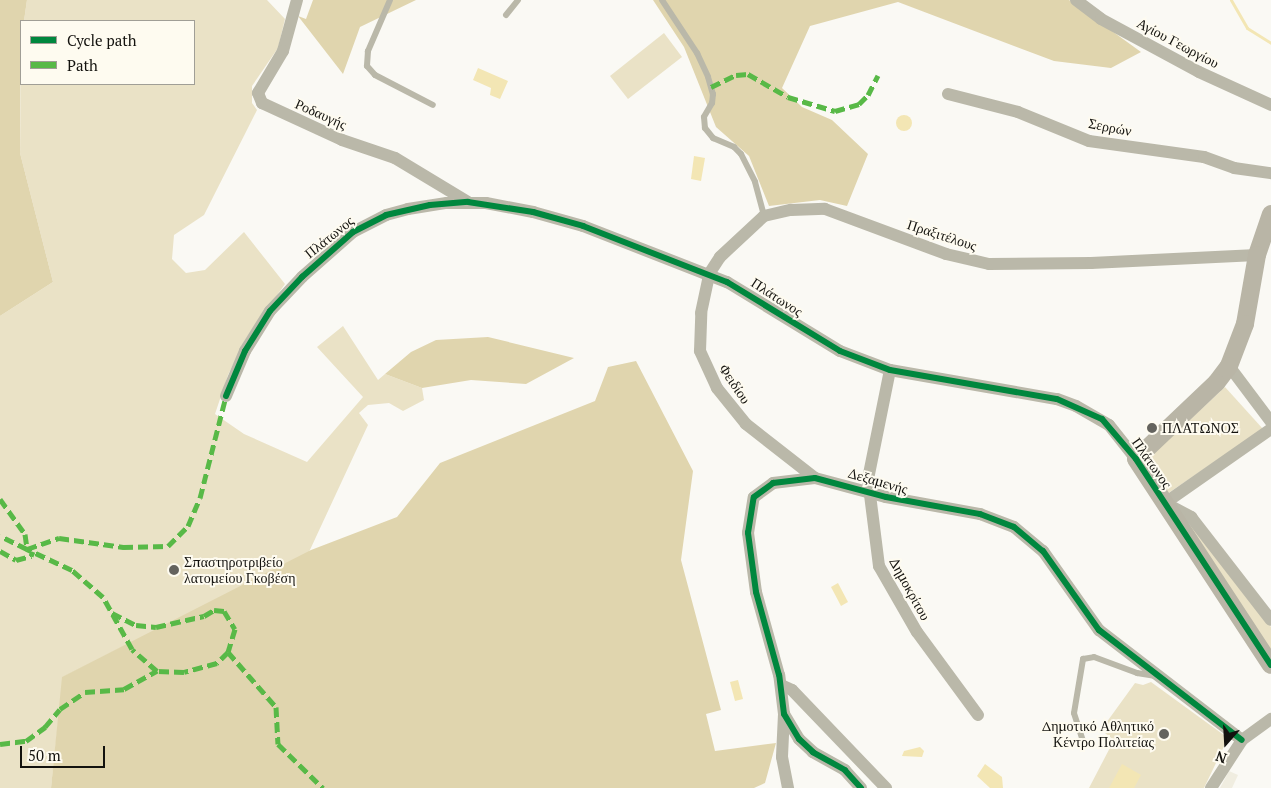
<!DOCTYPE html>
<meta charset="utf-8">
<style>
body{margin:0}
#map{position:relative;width:1271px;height:788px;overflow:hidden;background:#faf9f4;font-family:"PT Serif",serif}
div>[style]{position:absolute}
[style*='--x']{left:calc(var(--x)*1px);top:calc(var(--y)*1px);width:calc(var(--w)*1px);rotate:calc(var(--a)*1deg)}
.built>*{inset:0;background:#f0ede0}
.green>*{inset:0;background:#eae2c6}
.forest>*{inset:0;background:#e0d5ae}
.water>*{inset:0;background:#f3e6b4}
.round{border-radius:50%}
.stream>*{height:3px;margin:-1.5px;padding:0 1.5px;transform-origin:1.5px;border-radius:1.5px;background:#f3e6b4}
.lane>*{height:6px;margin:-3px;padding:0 3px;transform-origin:3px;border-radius:3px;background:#bab8a9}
.street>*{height:12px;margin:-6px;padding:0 6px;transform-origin:6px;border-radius:6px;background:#bab8a9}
.secondary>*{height:18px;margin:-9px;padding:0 9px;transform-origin:9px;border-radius:9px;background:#b9b5a6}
.quiet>*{height:5px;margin-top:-2.5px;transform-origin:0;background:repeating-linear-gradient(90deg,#58b947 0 10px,transparent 0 15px)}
.cycleway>*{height:6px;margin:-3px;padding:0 3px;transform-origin:3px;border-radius:3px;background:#00873e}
.dots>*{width:14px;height:14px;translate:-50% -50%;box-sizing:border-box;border:2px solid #fefbf0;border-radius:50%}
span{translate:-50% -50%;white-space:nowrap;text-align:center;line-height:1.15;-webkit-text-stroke:4px #fefbf0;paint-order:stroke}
.street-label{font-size:14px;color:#13120e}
.poi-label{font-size:14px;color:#13120e}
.left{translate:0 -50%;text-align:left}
.right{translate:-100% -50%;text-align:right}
.legend{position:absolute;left:20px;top:20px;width:175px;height:65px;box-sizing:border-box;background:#fefbf0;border:1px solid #a09e96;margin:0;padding:6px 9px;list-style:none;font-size:15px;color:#13120e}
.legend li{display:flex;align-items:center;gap:10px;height:25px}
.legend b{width:25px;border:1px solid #a09e96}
.north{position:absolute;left:1201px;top:718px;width:50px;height:50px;-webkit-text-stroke:4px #fefbf0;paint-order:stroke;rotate:199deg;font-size:14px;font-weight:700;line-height:20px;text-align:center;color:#13120e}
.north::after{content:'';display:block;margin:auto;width:18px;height:22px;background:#13120e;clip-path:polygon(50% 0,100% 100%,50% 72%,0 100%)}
.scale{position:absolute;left:20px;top:746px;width:85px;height:22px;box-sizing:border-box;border:2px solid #13120e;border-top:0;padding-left:6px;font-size:15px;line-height:18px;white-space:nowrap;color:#13120e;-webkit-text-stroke:4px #fefbf0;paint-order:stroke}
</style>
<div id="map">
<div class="built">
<i style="clip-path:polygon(1229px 771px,1238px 775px,1232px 788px,1220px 788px)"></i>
</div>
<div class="green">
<i style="clip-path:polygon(27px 0,267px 0,285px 19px,278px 48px,252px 86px,252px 103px,257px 110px,204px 215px,174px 235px,172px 259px,186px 273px,205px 270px,244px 232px,285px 284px,245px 340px,228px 375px,215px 414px,244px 434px,307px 462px,363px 397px,317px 347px,343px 326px,378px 380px,385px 374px,422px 388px,424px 400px,403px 411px,389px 403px,368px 405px,359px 413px,368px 425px,309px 552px,63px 677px,51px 788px,0 788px,0 316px,53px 282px,20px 153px,21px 84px,194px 84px,194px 21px,24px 21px)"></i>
<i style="clip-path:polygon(664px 33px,682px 57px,628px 99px,610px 76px)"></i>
<i style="clip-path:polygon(1225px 387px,1263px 429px,1167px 494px,1149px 466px,1152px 455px)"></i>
<i style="clip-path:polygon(1192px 525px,1271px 627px,1271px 654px,1188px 528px)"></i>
<i style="clip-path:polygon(1151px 682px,1228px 738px,1204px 788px,1089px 788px,1114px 740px,1101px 730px,1135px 683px,1143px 685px)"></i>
</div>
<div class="forest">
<i style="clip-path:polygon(0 0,27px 0,24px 21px,21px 21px,20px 153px,53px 282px,0 316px)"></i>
<i style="clip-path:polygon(313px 0,416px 0,360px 27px,343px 74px,298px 16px,306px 19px)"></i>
<i style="clip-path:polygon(653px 0,1069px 0,1141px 52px,1111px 68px,1054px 61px,898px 2px,810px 26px,782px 88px,802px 107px,832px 120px,868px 154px,847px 206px,820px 200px,769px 206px,749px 156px,716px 127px,684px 47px)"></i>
<i style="clip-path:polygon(488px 337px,574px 358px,526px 384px,471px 380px,422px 388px,385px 374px,411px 352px,436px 340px)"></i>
<i style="clip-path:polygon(636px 361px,693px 471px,681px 560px,721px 710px,706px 714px,715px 751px,776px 743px,765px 783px,754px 788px,51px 788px,62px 677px,311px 550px,397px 517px,440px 463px,595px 401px,608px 367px)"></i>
</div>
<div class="water">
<i style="clip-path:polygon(478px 68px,508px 81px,500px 99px,490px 95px,491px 88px,473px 80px)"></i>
<i class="round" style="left:896px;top:115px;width:16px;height:16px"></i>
<i style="clip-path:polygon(694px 156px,705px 158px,701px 181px,691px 179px)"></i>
<i style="clip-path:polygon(838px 583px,848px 602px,841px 606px,831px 587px)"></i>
<i style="clip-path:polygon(738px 680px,743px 699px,735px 701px,730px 682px)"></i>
<i style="clip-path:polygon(920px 747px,924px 751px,922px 757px,902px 756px,904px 751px)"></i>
<i style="clip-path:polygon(985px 764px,1002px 777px,1003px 788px,990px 788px,977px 776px)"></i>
<i style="clip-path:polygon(1122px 764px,1141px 775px,1134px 788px,1109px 788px)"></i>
</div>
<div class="stream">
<i style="--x:1231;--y:0;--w:32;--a:60"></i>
<i style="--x:1247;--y:28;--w:28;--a:32"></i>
</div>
<div class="lane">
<i style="--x:390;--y:0;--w:56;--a:113.3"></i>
<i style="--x:368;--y:51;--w:15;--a:94"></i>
<i style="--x:367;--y:66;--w:12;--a:48"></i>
<i style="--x:375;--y:75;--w:65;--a:27.3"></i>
<i style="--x:662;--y:0;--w:64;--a:56.6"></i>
<i style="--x:697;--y:53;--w:26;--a:65"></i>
<i style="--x:708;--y:77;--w:18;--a:74"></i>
<i style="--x:713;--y:94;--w:9;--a:96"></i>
<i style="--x:712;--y:103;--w:16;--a:120"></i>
<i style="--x:704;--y:117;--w:11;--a:85"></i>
<i style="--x:705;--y:128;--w:13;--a:51"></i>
<i style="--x:713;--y:138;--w:23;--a:23"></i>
<i style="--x:734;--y:147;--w:10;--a:45"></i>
<i style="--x:741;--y:154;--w:31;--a:63"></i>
<i style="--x:755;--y:182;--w:35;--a:75"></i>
<i style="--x:506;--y:15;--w:19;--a:-51"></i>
<i style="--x:1083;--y:741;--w:29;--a:-108"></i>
<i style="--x:1074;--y:713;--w:55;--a:-80.5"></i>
<i style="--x:1083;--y:659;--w:11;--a:-10"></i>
<i style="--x:1094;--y:657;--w:46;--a:20.4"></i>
<i style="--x:1137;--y:673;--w:19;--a:9"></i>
</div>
<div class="street">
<i style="--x:297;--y:0;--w:53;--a:105.4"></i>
<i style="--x:283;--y:51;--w:49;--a:120.8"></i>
<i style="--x:258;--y:93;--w:11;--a:68"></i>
<i style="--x:262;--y:103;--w:88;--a:24.8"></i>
<i style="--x:342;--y:140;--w:56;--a:18.8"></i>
<i style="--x:395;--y:158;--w:85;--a:31.1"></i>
<i style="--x:1076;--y:0;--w:31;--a:37"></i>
<i style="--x:1101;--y:19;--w:111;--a:28.4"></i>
<i style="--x:1199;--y:72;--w:79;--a:24.6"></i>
<i style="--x:948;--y:94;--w:72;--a:14.4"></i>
<i style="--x:1018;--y:112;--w:77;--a:22.2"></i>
<i style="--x:1089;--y:141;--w:116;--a:7.9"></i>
<i style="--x:1204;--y:157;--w:32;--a:20"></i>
<i style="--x:1234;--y:168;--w:37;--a:8"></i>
<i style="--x:1229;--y:366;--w:70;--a:53.1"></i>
<i style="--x:890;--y:370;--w:111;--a:101.4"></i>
<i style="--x:868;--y:479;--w:88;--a:82.8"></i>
<i style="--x:879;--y:566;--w:76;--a:60.1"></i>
<i style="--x:917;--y:632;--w:103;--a:53.7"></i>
<i style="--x:226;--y:396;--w:49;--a:-67.1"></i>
<i style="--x:245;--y:351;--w:47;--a:-58"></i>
<i style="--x:270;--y:311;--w:47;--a:-46.7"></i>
<i style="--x:302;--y:277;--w:68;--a:-41.4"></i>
<i style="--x:353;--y:232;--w:37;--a:-27"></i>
<i style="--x:386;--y:215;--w:23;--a:-15"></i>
<i style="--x:408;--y:209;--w:39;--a:-9"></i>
<i style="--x:447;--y:203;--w:39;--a:0"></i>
<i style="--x:486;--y:203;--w:48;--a:10.8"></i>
<i style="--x:533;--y:212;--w:52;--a:15.6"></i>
<i style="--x:583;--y:226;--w:155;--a:21.3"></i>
<i style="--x:727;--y:282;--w:132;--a:31.4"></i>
<i style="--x:840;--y:351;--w:53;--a:20.8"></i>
<i style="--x:890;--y:370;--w:169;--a:9.9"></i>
<i style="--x:1057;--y:399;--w:20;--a:20"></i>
<i style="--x:1076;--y:406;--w:38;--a:30"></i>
<i style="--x:1109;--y:425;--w:43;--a:51.5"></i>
<i style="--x:815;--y:478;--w:88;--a:-142"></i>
<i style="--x:746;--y:424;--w:46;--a:-128.9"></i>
<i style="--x:717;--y:388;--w:41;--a:-114.7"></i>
<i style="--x:700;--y:351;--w:38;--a:-88"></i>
<i style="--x:701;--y:313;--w:40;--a:-78"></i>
<i style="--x:709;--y:274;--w:20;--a:-57"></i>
<i style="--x:720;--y:257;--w:60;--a:-43"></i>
<i style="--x:764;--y:216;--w:28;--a:-13"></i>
<i style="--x:791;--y:210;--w:34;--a:-2"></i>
<i style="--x:825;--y:209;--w:129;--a:20.4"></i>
<i style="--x:946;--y:254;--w:44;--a:13.1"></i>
<i style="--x:989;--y:264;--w:102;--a:-0.6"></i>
<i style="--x:1091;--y:263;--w:166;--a:-2.8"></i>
<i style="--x:1165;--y:503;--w:30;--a:28"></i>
<i style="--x:1191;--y:517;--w:130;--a:52.2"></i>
<i style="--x:1165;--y:503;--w:129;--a:-34.9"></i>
<i style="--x:781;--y:685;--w:12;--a:24"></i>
<i style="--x:792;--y:690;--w:136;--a:46.2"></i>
<i style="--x:784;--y:714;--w:43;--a:92.7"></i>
<i style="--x:782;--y:757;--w:32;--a:79"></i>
<i style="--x:861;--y:788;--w:24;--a:-132"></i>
<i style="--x:845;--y:770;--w:37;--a:-151"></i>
<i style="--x:813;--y:752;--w:19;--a:-137"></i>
<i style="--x:799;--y:739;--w:29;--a:-121"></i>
<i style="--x:784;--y:714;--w:39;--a:-97"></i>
<i style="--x:779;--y:675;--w:86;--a:-105.5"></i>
<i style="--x:756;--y:592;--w:60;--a:-97.7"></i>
<i style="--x:748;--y:533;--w:36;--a:-81"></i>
<i style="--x:754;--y:497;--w:24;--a:-36"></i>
<i style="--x:773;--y:483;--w:42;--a:-6.8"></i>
<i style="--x:815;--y:478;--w:73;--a:15"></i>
<i style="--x:886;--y:497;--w:96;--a:10.3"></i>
<i style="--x:980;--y:514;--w:36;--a:21"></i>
<i style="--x:1014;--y:527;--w:38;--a:40"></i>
<i style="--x:1043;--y:551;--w:97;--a:54.7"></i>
<i style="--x:1099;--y:630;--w:180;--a:37.6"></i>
<i style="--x:1211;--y:788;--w:57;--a:-57.1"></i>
<i style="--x:1242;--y:740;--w:36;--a:-36"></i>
</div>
<div class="secondary">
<i style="--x:1271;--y:214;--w:43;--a:108.9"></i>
<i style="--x:1257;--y:255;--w:70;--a:99.9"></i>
<i style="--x:1245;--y:324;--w:45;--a:110.9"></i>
<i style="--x:1229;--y:366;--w:21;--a:127"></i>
<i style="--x:1216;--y:383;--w:110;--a:136.5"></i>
<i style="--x:1136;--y:459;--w:246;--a:56.8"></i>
</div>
<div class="quiet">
<i style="--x:711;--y:87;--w:28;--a:-26"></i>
<i style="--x:736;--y:75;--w:12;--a:-5"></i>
<i style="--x:748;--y:74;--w:46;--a:29.9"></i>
<i style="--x:788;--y:97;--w:49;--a:16.6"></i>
<i style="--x:835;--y:111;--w:25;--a:-16"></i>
<i style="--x:859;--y:104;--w:13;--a:-45"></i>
<i style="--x:868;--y:95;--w:22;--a:-63"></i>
<i style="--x:0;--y:499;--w:43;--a:54.5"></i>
<i style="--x:25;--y:534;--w:15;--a:82"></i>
<i style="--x:27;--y:549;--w:30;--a:-154"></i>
<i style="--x:27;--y:549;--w:34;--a:-19"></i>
<i style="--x:59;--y:538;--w:65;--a:8"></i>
<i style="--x:123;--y:547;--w:45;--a:-1.3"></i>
<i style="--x:168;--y:546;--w:28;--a:-45"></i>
<i style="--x:188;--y:526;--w:30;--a:-67"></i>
<i style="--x:200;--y:498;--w:105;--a:-75.7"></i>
<i style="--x:0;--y:551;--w:18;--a:29"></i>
<i style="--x:16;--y:560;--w:16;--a:-15"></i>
<i style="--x:31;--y:556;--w:5;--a:-68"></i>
<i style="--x:112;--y:613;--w:27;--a:27"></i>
<i style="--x:136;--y:625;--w:20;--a:6"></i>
<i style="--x:156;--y:627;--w:49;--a:-12.9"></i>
<i style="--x:204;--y:616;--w:12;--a:-31"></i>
<i style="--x:214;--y:610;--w:10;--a:6"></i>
<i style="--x:224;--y:611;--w:21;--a:59"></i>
<i style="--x:235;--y:629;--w:24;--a:107"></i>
<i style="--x:228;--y:652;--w:16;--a:135"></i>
<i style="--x:217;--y:663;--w:34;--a:165"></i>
<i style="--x:184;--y:672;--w:27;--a:-178"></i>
<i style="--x:228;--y:652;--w:73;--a:48.9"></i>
<i style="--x:276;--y:707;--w:37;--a:87"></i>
<i style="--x:278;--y:744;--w:63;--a:44.4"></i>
<i style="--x:0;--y:744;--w:26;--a:-7"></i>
<i style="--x:26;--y:741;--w:24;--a:-36"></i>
<i style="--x:45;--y:727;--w:23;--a:-50"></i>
<i style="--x:60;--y:709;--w:30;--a:-34"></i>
<i style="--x:85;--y:692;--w:39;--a:-4"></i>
<i style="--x:124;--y:689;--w:38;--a:-29"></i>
<i style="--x:157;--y:671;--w:33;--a:-139"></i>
<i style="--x:132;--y:649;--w:60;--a:-119.1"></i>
<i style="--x:103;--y:597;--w:41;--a:-138.9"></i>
<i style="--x:72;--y:570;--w:50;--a:-155"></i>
</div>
<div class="cycleway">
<i style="--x:226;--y:396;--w:49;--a:-67.1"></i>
<i style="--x:245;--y:351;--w:47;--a:-58"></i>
<i style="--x:270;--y:311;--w:47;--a:-46.7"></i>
<i style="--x:302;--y:277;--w:68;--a:-41.4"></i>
<i style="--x:353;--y:232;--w:37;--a:-27"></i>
<i style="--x:386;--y:215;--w:45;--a:-12.8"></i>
<i style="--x:430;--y:205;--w:38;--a:-5"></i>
<i style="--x:468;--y:202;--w:66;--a:8.7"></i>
<i style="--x:533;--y:212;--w:52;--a:15.6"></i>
<i style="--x:583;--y:226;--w:155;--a:21.3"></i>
<i style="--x:727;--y:282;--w:132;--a:31.4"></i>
<i style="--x:840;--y:351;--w:53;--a:20.8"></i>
<i style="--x:890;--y:370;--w:169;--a:9.9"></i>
<i style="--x:1057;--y:399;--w:49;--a:24"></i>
<i style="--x:1102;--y:419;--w:52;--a:49.6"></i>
<i style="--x:1136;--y:459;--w:246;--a:56.8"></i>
<i style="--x:861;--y:788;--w:24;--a:-132"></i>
<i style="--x:845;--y:770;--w:37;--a:-151"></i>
<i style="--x:813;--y:752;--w:19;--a:-137"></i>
<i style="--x:799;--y:739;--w:29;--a:-121"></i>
<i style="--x:784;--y:714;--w:39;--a:-97"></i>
<i style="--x:779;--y:675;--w:86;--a:-105.5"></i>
<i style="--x:756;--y:592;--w:60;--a:-97.7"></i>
<i style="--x:748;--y:533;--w:36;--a:-81"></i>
<i style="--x:754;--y:497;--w:24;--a:-36"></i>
<i style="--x:773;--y:483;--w:42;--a:-6.8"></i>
<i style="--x:815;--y:478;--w:73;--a:15"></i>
<i style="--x:886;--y:497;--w:96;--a:10.3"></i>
<i style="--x:980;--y:514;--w:36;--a:21"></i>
<i style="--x:1014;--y:527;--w:38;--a:40"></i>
<i style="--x:1043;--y:551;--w:97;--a:54.7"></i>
<i style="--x:1099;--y:630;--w:180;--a:37.6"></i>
</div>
<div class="dots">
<i style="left:1152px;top:428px;background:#64635e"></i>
<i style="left:174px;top:570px;background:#64635e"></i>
<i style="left:1164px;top:734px;background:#64635e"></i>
</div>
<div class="street-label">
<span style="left:1178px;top:43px;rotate:28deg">Αγίου Γεωργίου</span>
<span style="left:321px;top:114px;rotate:24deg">Ροδαυγής</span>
<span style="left:1110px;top:127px;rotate:11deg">Σερρών</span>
<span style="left:942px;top:235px;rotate:18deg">Πραξιτέλους</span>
<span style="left:329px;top:237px;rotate:-39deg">Πλάτωνος</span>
<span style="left:777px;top:297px;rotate:33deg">Πλάτωνος</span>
<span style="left:735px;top:384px;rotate:56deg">Φειδίου</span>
<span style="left:1152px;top:463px;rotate:55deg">Πλάτωνος</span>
<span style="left:878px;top:481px;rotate:16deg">Δεξαμενής</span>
<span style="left:910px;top:589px;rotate:61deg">Δημοκρίτου</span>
</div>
<div class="poi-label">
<span class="left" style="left:1162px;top:428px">ΠΛΑΤΩΝΟΣ</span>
<span class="left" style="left:184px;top:570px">Σπαστηροτριβείο<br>λατομείου Γκοβέση</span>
<span class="right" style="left:1154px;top:734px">Δημοτικό Αθλητικό<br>Κέντρο Πολιτείας</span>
</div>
<ul class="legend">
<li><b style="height:6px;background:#00873e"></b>Cycle path</li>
<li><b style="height:6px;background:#58b947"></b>Path</li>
</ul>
<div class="north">N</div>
<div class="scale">50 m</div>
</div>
